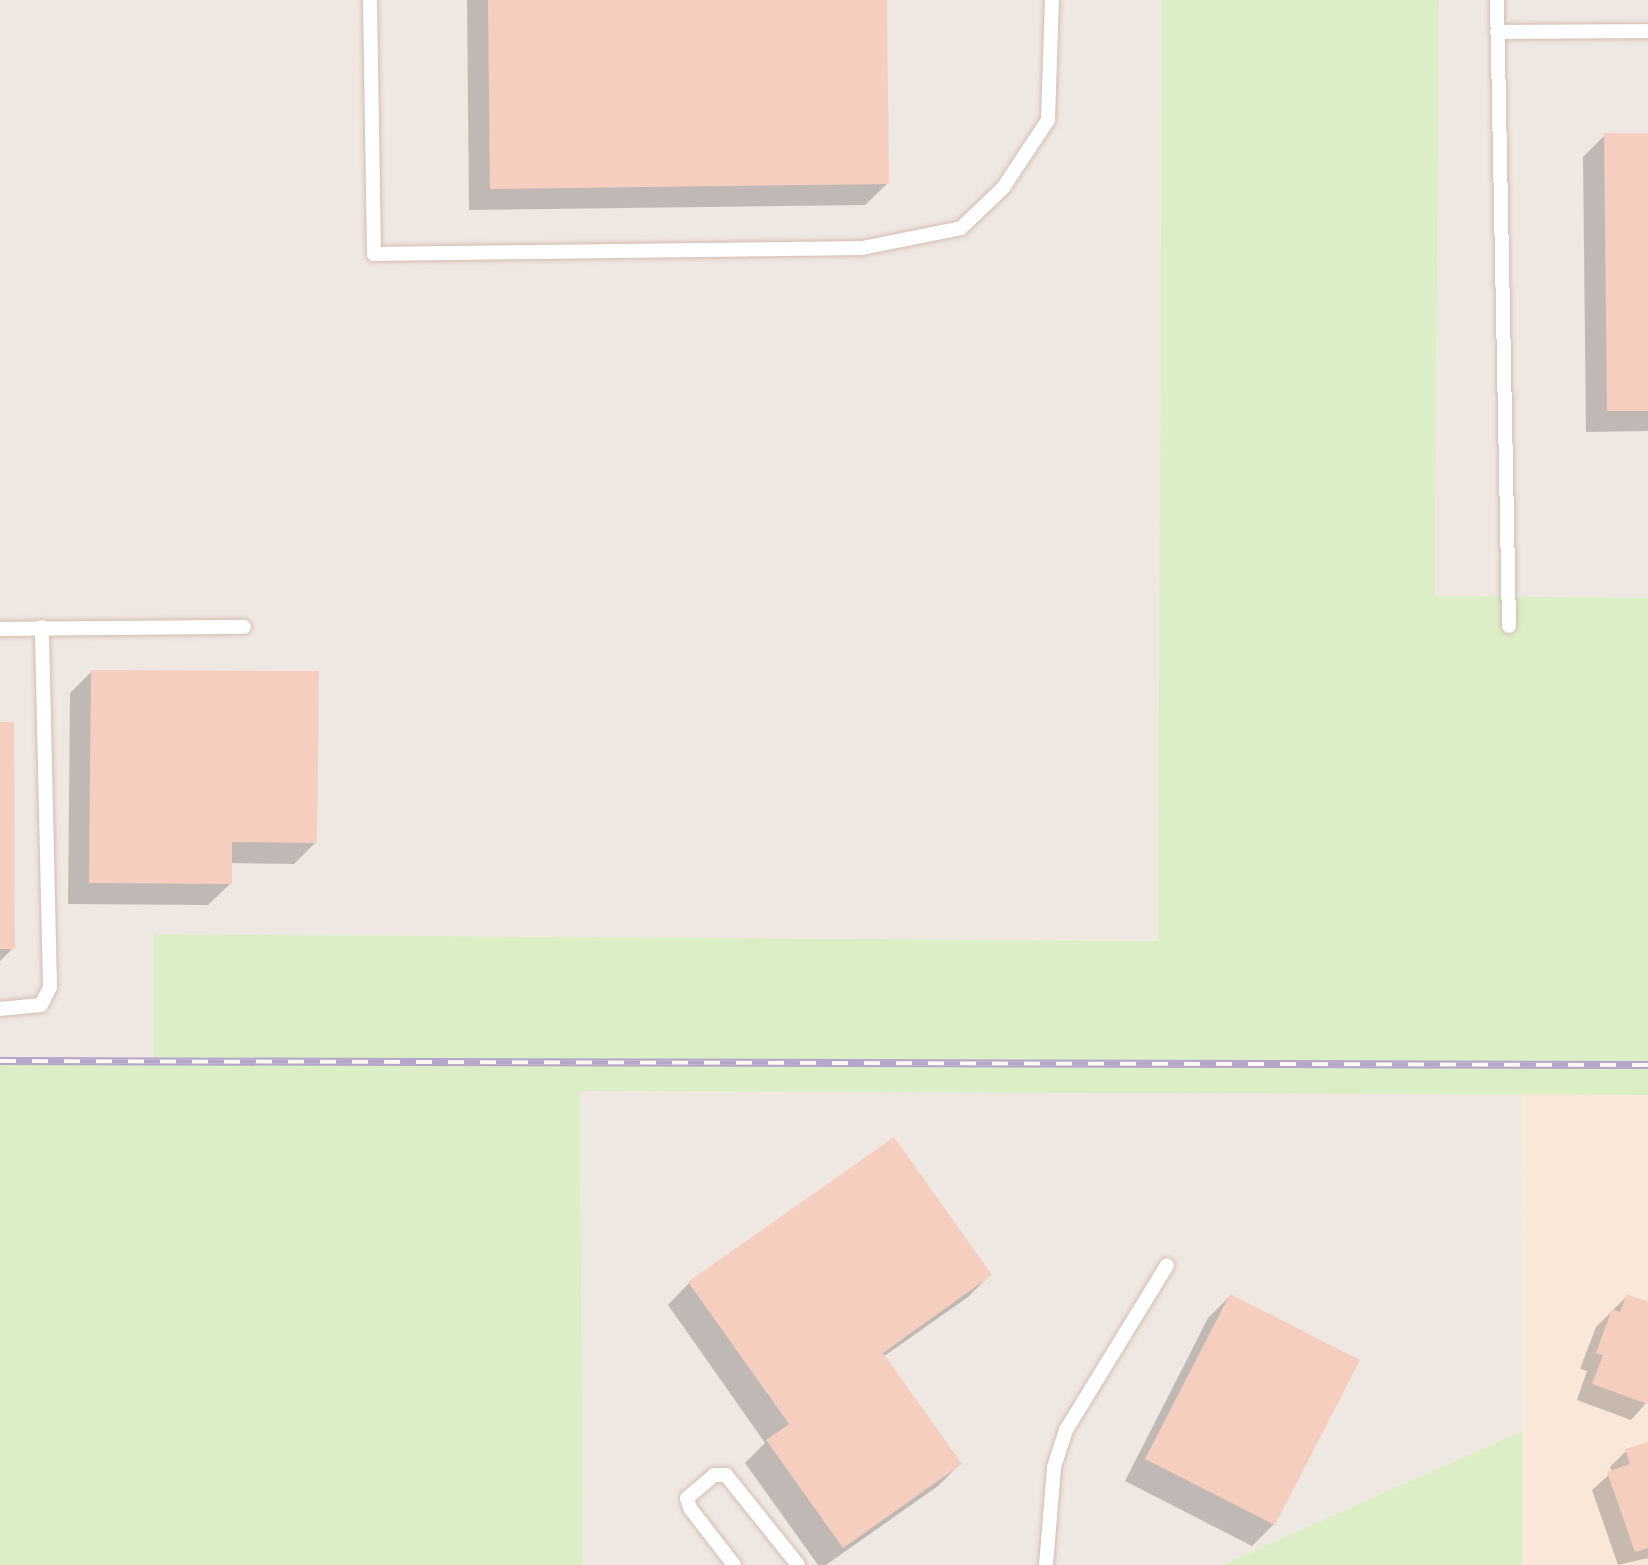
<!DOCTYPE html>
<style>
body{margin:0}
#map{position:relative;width:1648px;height:1565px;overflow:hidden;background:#fef4ea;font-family:Raleway,sans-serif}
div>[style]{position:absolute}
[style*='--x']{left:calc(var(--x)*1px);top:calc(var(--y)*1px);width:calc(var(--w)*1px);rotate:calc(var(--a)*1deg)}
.residential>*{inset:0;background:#f9e8da}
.industrial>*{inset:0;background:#efe7e2}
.green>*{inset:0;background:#dbeec6}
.shadow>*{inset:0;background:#0003}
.building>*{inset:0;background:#f6cebf}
.roads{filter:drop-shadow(0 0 2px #d4bcb0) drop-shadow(0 0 2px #d4bcb0)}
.service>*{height:14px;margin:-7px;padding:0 7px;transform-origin:7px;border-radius:7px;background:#fff}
.rail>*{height:8px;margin-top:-4px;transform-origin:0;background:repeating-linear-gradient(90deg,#fff8f2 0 16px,#b5a5cb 0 32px);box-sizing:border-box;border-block:2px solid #b5a5cb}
span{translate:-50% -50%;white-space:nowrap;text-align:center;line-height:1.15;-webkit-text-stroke:5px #fff8f2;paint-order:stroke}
</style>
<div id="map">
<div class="residential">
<i style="clip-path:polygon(1521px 1094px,1648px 1095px,1648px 1565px,1522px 1565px)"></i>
</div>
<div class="industrial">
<i style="clip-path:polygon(0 0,1162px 0,1159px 941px,155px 934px,154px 1061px,0 1061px)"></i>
<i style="clip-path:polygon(1439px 0,1648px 0,1648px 598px,1435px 597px)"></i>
<i style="clip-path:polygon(580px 1091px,1521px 1094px,1522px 1431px,1222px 1565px,583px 1565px)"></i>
</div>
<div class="green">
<i style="clip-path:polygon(1162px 0,1439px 0,1435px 596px,1648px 598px,1648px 1095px,580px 1091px,583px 1565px,0 1565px,0 1061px,154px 1061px,154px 934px,1158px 941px)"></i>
<i style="clip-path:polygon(1522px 1431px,1522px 1565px,1222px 1565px)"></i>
</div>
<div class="shadow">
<i style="clip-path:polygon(467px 0,885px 0,887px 184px,865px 205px,469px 210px)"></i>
<i style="clip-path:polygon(1648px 134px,1648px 431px,1586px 432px,1583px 157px,1605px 135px)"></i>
<i style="clip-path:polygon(92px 671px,316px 842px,294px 864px,230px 863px,230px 884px,208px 905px,68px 904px,70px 693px)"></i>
<i style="clip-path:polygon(0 723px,13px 948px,0 961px)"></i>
<i style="clip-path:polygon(990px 1275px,968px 1297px,883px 1357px,960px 1464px,938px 1486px,826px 1565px,818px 1565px,745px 1463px,765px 1443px,668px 1305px,689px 1283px)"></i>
<i style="clip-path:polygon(1230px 1296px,1274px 1524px,1252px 1546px,1125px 1481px,1208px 1318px)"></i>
<i style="clip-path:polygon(1627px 1296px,1648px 1304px,1648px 1401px,1631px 1420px,1577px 1400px,1587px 1371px,1580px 1369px,1596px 1327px)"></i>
<i style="clip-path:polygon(1648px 1443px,1648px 1558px,1618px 1565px,1592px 1490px,1612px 1472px,1610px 1467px,1626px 1451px)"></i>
</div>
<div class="building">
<i style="clip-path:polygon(488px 0,887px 0,889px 184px,490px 189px)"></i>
<i style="clip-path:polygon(1604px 133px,1648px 133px,1648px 411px,1607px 411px)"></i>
<i style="clip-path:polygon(91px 670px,319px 671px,317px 843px,232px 842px,232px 884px,89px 883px)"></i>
<i style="clip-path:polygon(0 722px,14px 722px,15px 949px,0 949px)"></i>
<i style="clip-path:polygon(894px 1137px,992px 1275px,883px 1353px,962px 1464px,843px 1548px,766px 1440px,789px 1424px,688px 1282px)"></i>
<i style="clip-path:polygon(1230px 1294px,1360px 1360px,1275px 1525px,1145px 1459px)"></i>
<i style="clip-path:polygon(1627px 1294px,1648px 1302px,1648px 1404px,1592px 1384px,1603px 1355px,1596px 1353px,1612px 1309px,1620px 1312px)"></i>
<i style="clip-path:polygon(1648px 1442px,1648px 1548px,1635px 1552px,1607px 1472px,1630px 1464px,1625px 1449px)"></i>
</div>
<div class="roads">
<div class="service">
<i style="--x:370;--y:0;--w:254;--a:89.1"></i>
<i style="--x:374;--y:254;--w:488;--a:-0.7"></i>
<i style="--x:862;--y:248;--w:101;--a:-11.4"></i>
<i style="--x:961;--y:228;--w:58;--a:-43.6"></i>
<i style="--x:1003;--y:188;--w:82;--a:-56.5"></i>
<i style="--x:1048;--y:120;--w:120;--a:-88.1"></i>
<i style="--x:1497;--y:0;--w:626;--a:88.9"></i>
<i style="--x:1497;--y:32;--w:151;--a:-0.4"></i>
<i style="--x:0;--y:629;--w:244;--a:-0.5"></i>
<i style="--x:0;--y:1009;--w:41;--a:-5.6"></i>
<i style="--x:41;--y:1005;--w:20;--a:-63"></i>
<i style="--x:50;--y:987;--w:360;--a:-91.3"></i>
<i style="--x:734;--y:1565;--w:72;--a:-127.7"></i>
<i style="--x:690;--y:1508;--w:10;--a:-107"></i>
<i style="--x:687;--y:1498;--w:35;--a:-40"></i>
<i style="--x:714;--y:1475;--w:12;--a:0"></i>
<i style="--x:726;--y:1475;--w:115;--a:51.3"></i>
<i style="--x:1046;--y:1565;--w:98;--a:-85.3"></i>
<i style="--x:1054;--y:1467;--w:39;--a:-72"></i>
<i style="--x:1066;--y:1430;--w:193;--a:-58.5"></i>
</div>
</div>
<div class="rail">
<i style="--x:0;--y:1061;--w:1648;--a:0.14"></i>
</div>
</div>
